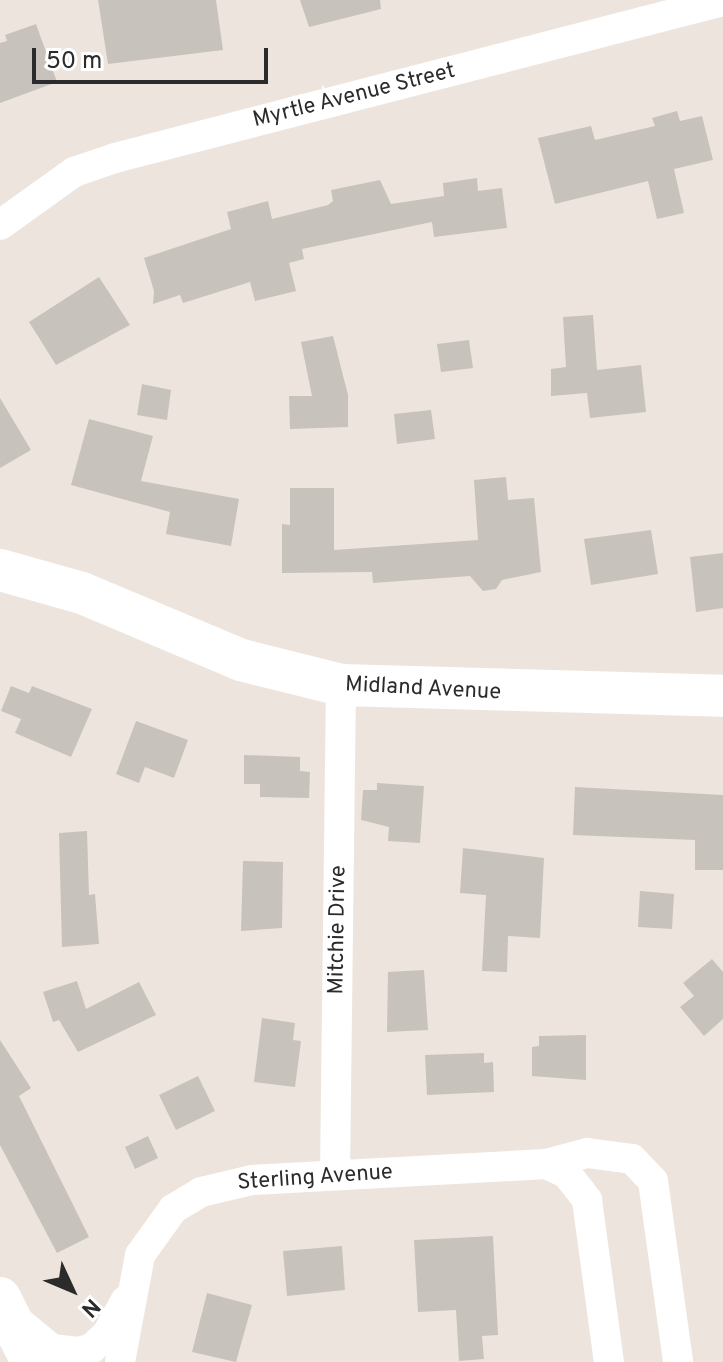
<!DOCTYPE html>
<style>
body{margin:0}
#map{position:relative;width:723px;height:1362px;overflow:hidden;background:#ede5dd;font-family:Overpass,sans-serif}
div>[style]{position:absolute}
[style*='--x']{left:calc(var(--x)*1px);top:calc(var(--y)*1px);width:calc(var(--w)*1px);rotate:calc(var(--a)*1deg)}
.building>*{inset:0;background:#c8c2bc}
.street>*{height:30px;margin:-15px;padding:0 15px;transform-origin:15px;border-radius:15px;background:#fff}
.secondary>*{height:42px;margin:-21px;padding:0 21px;transform-origin:21px;border-radius:21px;background:#fff}
span{translate:-50% -50%;white-space:nowrap;text-align:center;line-height:1.15;-webkit-text-stroke:6px #fff;paint-order:stroke}
.street-label{font-size:22px;color:#2b2b2b}
.north{position:absolute;left:32px;top:1250px;width:80px;height:80px;-webkit-text-stroke:6px #fff;paint-order:stroke;rotate:134deg;font-size:22px;font-weight:700;line-height:32px;text-align:center;color:#2b2b2b}
.north::after{content:'';display:block;margin:auto;width:28px;height:36px;background:#2b2b2b;clip-path:polygon(50% 0,100% 100%,50% 72%,0 100%)}
.scale{position:absolute;left:32px;top:48px;width:236px;height:36px;box-sizing:border-box;border:4px solid #2b2b2b;border-top:0;padding-left:10px;font-size:24px;line-height:28px;white-space:nowrap;color:#2b2b2b;-webkit-text-stroke:6px #fff;paint-order:stroke}
</style>
<div id="map">
<div class="building">
<i style="clip-path:polygon(98px 0,216px 0,223px 50px,108px 64px)"></i>
<i style="clip-path:polygon(300px 0,380px 0,381px 9px,309px 27px)"></i>
<i style="clip-path:polygon(36px 24px,57px 82px,0 103px,0 43px,7px 41px,5px 35px)"></i>
<i style="clip-path:polygon(677px 111px,680px 121px,702px 116px,713px 160px,674px 169px,684px 213px,657px 219px,648px 181px,555px 204px,538px 138px,591px 126px,595px 140px,655px 126px,652px 118px)"></i>
<i style="clip-path:polygon(477px 178px,478px 191px,502px 188px,507px 228px,434px 237px,432px 222px,302px 249px,304px 259px,289px 263px,296px 291px,255px 301px,250px 282px,183px 303px,180px 295px,153px 304px,154px 291px,144px 258px,231px 229px,227px 212px,268px 201px,272px 219px,328px 205px,333px 201px,331px 190px,380px 180px,391px 204px,444px 196px,443px 183px)"></i>
<i style="clip-path:polygon(99px 277px,130px 325px,56px 365px,29px 322px)"></i>
<i style="clip-path:polygon(593px 315px,597px 370px,641px 365px,646px 412px,590px 418px,587px 393px,551px 396px,551px 369px,566px 367px,563px 317px)"></i>
<i style="clip-path:polygon(333px 336px,348px 395px,348px 427px,290px 429px,289px 396px,312px 396px,301px 342px)"></i>
<i style="clip-path:polygon(469px 340px,473px 368px,441px 372px,437px 344px)"></i>
<i style="clip-path:polygon(142px 384px,171px 390px,167px 420px,137px 415px)"></i>
<i style="clip-path:polygon(0 398px,31px 450px,0 468px)"></i>
<i style="clip-path:polygon(431px 410px,435px 439px,397px 444px,394px 414px)"></i>
<i style="clip-path:polygon(89px 419px,153px 436px,141px 481px,239px 499px,231px 546px,166px 534px,170px 512px,71px 485px)"></i>
<i style="clip-path:polygon(506px 477px,508px 500px,534px 498px,541px 572px,502px 580px,496px 589px,483px 591px,470px 576px,373px 583px,372px 572px,282px 573px,282px 524px,290px 525px,290px 488px,334px 488px,334px 550px,478px 540px,474px 480px)"></i>
<i style="clip-path:polygon(651px 530px,658px 574px,591px 585px,584px 539px)"></i>
<i style="clip-path:polygon(723px 553px,723px 608px,696px 612px,690px 557px)"></i>
<i style="clip-path:polygon(11px 686px,29px 693px,32px 686px,92px 709px,71px 757px,15px 733px,21px 719px,1px 711px)"></i>
<i style="clip-path:polygon(136px 721px,188px 740px,174px 778px,145px 767px,139px 783px,116px 774px)"></i>
<i style="clip-path:polygon(244px 755px,300px 757px,300px 771px,310px 772px,309px 798px,260px 797px,260px 784px,244px 784px)"></i>
<i style="clip-path:polygon(377px 783px,424px 786px,420px 843px,388px 841px,389px 827px,361px 820px,363px 790px,377px 790px)"></i>
<i style="clip-path:polygon(575px 787px,723px 795px,723px 870px,695px 870px,695px 840px,573px 835px)"></i>
<i style="clip-path:polygon(87px 831px,89px 895px,95px 894px,99px 944px,62px 947px,59px 833px)"></i>
<i style="clip-path:polygon(463px 848px,544px 858px,540px 938px,508px 936px,507px 972px,482px 971px,486px 895px,460px 893px)"></i>
<i style="clip-path:polygon(243px 861px,283px 862px,282px 928px,241px 931px)"></i>
<i style="clip-path:polygon(640px 891px,674px 894px,672px 929px,638px 927px)"></i>
<i style="clip-path:polygon(712px 959px,723px 972px,723px 1019px,704px 1036px,680px 1007px,694px 996px,683px 983px)"></i>
<i style="clip-path:polygon(424px 970px,428px 1030px,387px 1032px,388px 972px)"></i>
<i style="clip-path:polygon(77px 981px,86px 1009px,139px 982px,156px 1015px,78px 1052px,59px 1020px,53px 1022px,43px 992px)"></i>
<i style="clip-path:polygon(262px 1018px,295px 1023px,293px 1040px,301px 1041px,295px 1087px,254px 1082px)"></i>
<i style="clip-path:polygon(586px 1035px,586px 1080px,532px 1076px,532px 1047px,539px 1046px,539px 1036px)"></i>
<i style="clip-path:polygon(0 1040px,31px 1088px,19px 1096px,89px 1237px,57px 1253px,0 1145px)"></i>
<i style="clip-path:polygon(484px 1053px,484px 1063px,493px 1062px,494px 1092px,427px 1095px,425px 1055px)"></i>
<i style="clip-path:polygon(198px 1076px,215px 1111px,176px 1130px,159px 1095px)"></i>
<i style="clip-path:polygon(148px 1136px,158px 1158px,135px 1169px,125px 1147px)"></i>
<i style="clip-path:polygon(493px 1236px,498px 1335px,482px 1336px,484px 1359px,459px 1361px,456px 1310px,418px 1312px,414px 1240px)"></i>
<i style="clip-path:polygon(342px 1246px,345px 1290px,287px 1296px,283px 1251px)"></i>
<i style="clip-path:polygon(207px 1293px,252px 1305px,236px 1362px,192px 1352px)"></i>
</div>
<div class="street">
<i style="--x:0;--y:225;--w:91;--a:-35.6"></i>
<i style="--x:74;--y:172;--w:43;--a:-18.9"></i>
<i style="--x:115;--y:158;--w:628;--a:-14.48"></i>
<i style="--x:546;--y:1164;--w:23;--a:25"></i>
<i style="--x:567;--y:1174;--w:33;--a:52"></i>
<i style="--x:587;--y:1200;--w:163;--a:82.3"></i>
<i style="--x:335;--y:1175;--w:490;--a:-89.3"></i>
<i style="--x:18;--y:1321;--w:44;--a:39.5"></i>
<i style="--x:52;--y:1349;--w:27;--a:6"></i>
<i style="--x:79;--y:1352;--w:14;--a:-17"></i>
<i style="--x:92;--y:1348;--w:21;--a:-43"></i>
<i style="--x:107;--y:1334;--w:38;--a:-61"></i>
<i style="--x:120;--y:1362;--w:109;--a:-79.4"></i>
<i style="--x:140;--y:1255;--w:57;--a:-54.3"></i>
<i style="--x:173;--y:1209;--w:33;--a:-31"></i>
<i style="--x:201;--y:1192;--w:52;--a:-13.2"></i>
<i style="--x:252;--y:1180;--w:294;--a:-3.1"></i>
<i style="--x:546;--y:1164;--w:42;--a:-15"></i>
<i style="--x:587;--y:1153;--w:45;--a:7.6"></i>
<i style="--x:632;--y:1159;--w:30;--a:46"></i>
<i style="--x:653;--y:1181;--w:183;--a:82.1"></i>
</div>
<div class="secondary">
<i style="--x:0;--y:570;--w:85;--a:15.7"></i>
<i style="--x:82;--y:593;--w:173;--a:22.8"></i>
<i style="--x:241;--y:660;--w:103;--a:14"></i>
<i style="--x:341;--y:685;--w:382;--a:1.6"></i>
<i style="--x:0;--y:1298;--w:72;--a:63.4"></i>
</div>
<div class="street-label">
<span style="left:354px;top:96px;rotate:-14deg">Myrtle Avenue Street</span>
<span style="left:423px;top:689px;rotate:3deg">Midland Avenue</span>
<span style="left:338px;top:930px;rotate:-89deg">Mitchie Drive</span>
<span style="left:315px;top:1178px;rotate:-4deg">Sterling Avenue</span>
</div>
<div class="north">N</div>
<div class="scale">50 m</div>
</div>
